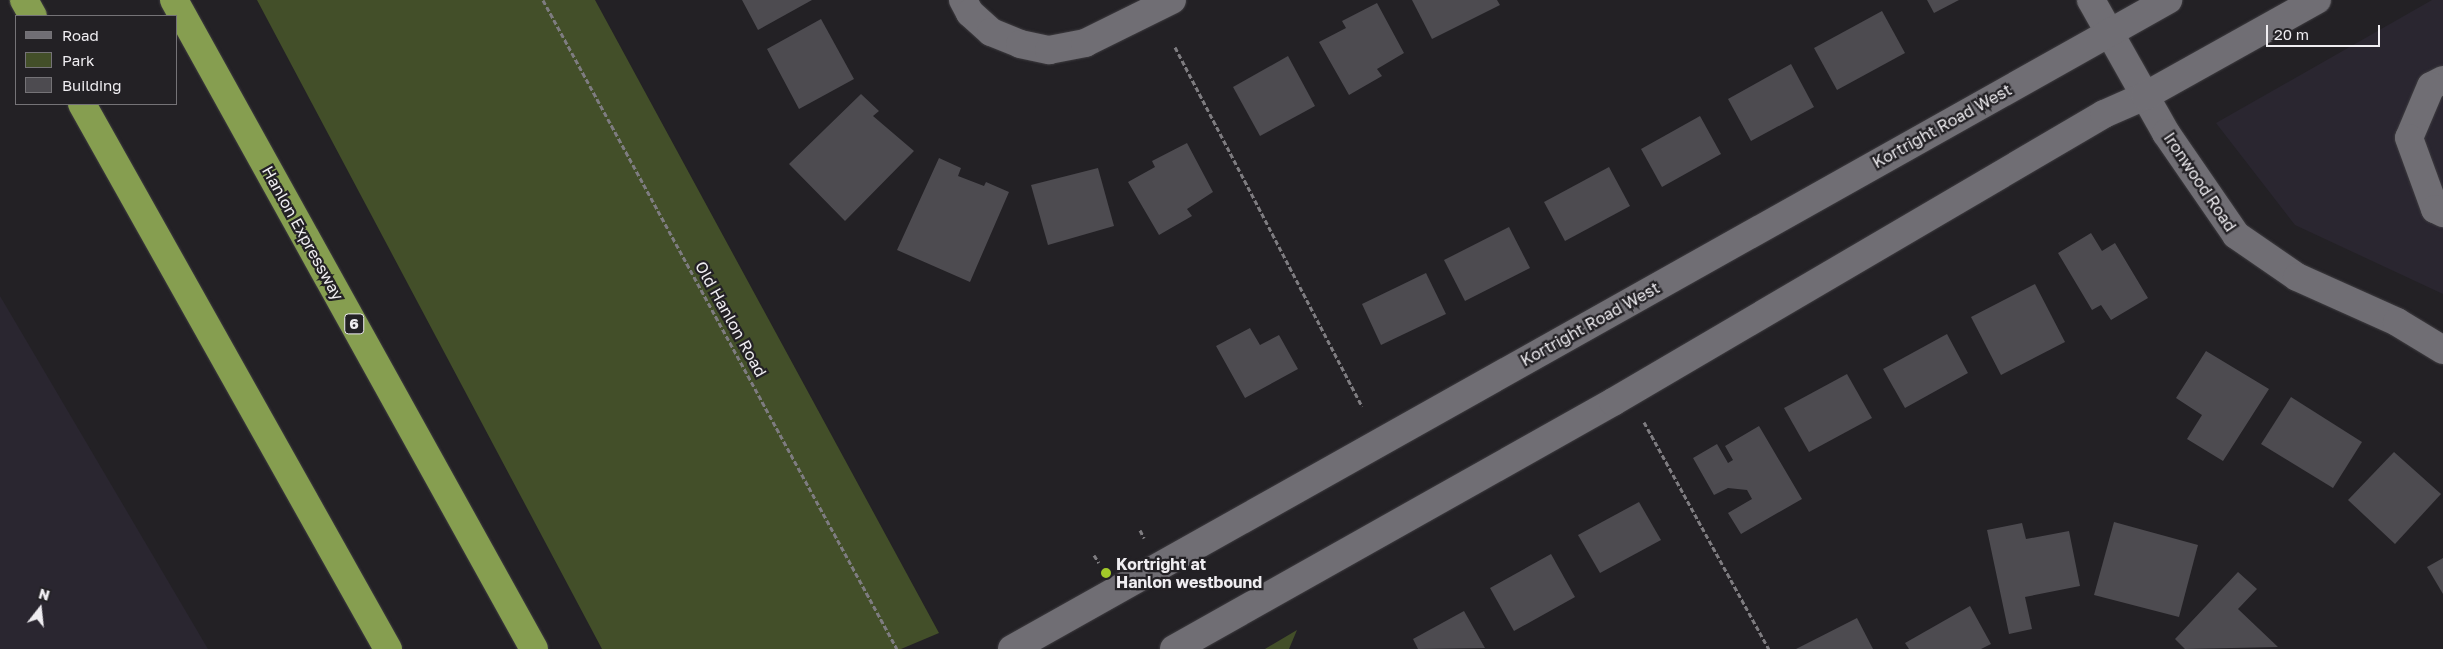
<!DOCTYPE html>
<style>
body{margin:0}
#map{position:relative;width:2443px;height:649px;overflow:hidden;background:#232125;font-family:"Golos Text",sans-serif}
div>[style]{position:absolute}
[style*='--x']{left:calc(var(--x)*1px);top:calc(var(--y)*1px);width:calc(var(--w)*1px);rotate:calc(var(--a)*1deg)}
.built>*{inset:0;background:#2a2630}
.green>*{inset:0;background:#434f29}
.building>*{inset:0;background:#4d4b50}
.path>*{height:3px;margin-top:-1.5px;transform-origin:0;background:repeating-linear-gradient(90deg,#7e7c80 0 5px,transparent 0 7.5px)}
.roads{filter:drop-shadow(0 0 1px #3e3c40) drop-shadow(0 0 1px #3e3c40)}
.minor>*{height:28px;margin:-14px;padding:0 14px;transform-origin:14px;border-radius:14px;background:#706e74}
.highway>*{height:28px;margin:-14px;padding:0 14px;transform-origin:14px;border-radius:14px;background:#869e50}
.dots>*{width:14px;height:14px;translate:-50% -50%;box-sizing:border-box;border:2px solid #232125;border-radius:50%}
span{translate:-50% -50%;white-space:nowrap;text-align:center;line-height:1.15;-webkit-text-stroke:4.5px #232125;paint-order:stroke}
.shield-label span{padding:1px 4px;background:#232125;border:1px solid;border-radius:4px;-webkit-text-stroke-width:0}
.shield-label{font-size:15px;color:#efedf1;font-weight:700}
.street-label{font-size:16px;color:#efedf1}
.poi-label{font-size:16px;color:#efedf1;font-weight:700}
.left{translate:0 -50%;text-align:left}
.legend{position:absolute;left:15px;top:15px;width:162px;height:90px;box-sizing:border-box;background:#232125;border:1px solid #757377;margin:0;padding:6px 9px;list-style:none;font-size:15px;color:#efedf1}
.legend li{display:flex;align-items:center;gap:10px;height:25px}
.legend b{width:25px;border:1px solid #757377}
.north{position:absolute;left:15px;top:584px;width:50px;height:50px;-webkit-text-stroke:4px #232125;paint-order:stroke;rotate:16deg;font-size:14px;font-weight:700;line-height:20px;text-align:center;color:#efedf1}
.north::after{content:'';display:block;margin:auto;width:18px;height:22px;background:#efedf1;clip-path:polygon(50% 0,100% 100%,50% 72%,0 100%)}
.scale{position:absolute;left:2266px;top:25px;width:114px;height:22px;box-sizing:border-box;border:2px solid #efedf1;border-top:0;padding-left:6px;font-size:15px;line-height:18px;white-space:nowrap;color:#efedf1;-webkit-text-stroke:4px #232125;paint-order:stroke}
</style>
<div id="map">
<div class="built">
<i style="clip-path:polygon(2432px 0,2443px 0,2443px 294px,2295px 225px,2216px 123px)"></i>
<i style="clip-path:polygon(0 296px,208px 649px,0 649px)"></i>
</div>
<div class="green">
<i style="clip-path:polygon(257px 0,595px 0,939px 633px,901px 649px,602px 649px)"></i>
<i style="clip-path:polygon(1297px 630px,1289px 649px,1265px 649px)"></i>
</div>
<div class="building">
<i style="clip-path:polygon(742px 0,812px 0,758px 30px)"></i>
<i style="clip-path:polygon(1412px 0,1497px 0,1500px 5px,1432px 39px)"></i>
<i style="clip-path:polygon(1927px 0,1959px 0,1934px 13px)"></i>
<i style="clip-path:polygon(1377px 3px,1404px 53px,1377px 69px,1382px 76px,1349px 95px,1319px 42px,1346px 28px,1342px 21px)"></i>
<i style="clip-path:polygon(1882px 11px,1905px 53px,1837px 90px,1814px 48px)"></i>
<i style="clip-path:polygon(821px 19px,854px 79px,799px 109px,767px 49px)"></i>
<i style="clip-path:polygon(1288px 56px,1315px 106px,1260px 136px,1233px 87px)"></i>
<i style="clip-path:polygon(1791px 64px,1814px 107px,1751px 141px,1728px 99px)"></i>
<i style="clip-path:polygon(861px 94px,879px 111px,873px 116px,914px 151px,845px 221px,789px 164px)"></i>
<i style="clip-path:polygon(1700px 116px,1721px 154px,1662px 187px,1641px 149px)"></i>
<i style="clip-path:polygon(1187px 143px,1213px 192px,1187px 209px,1192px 216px,1159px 235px,1128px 182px,1155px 167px,1152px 161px)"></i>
<i style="clip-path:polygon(939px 158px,961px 168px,958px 176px,984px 186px,986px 182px,1009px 192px,970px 282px,897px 250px)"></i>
<i style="clip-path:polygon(1609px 167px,1630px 206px,1565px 241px,1544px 202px)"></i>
<i style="clip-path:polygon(1098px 168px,1114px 226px,1048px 245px,1031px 185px)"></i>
<i style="clip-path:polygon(1509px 227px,1530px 268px,1465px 301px,1444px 260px)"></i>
<i style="clip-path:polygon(2091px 233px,2102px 251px,2115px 243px,2148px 298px,2111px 320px,2101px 305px,2092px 310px,2058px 253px)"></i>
<i style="clip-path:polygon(1426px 273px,1446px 314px,1381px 345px,1362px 304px)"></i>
<i style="clip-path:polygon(2035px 284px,2065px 342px,2001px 375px,1971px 317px)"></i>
<i style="clip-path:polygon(1250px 328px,1260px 345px,1279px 335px,1298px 369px,1245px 398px,1216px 346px)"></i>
<i style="clip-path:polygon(1947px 334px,1968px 373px,1905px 408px,1883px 369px)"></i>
<i style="clip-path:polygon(2206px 351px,2269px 389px,2223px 461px,2187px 439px,2202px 415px,2176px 398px)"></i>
<i style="clip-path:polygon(1847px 374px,1872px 418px,1809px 452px,1784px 408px)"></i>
<i style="clip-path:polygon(2291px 397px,2362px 442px,2333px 488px,2261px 444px)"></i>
<i style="clip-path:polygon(1759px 426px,1802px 499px,1741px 534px,1728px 513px,1752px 499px,1747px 490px,1728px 488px,1714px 495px,1693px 458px,1717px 444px,1728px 463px,1733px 460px,1725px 446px)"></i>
<i style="clip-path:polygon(2394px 452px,2441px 494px,2395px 544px,2348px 500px)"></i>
<i style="clip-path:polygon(1639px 502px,1661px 540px,1600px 573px,1578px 535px)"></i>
<i style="clip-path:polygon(2114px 522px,2198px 545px,2179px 617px,2094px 595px)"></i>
<i style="clip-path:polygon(2022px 523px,2026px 539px,2069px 531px,2080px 586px,2025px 597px,2032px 629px,2009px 634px,1987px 530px)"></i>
<i style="clip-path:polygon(1551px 554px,1575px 597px,1514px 631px,1490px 588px)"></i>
<i style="clip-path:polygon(2443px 558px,2443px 594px,2427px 567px)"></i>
<i style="clip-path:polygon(2238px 572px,2257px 589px,2238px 609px,2278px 647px,2185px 649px,2175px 639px)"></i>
<i style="clip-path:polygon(1970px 606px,1991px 644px,1981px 649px,1909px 649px,1905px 643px)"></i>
<i style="clip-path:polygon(1464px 611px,1485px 648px,1418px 649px,1413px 639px)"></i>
<i style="clip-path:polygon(1857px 618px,1873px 649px,1796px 649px)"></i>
</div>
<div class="path">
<i style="--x:543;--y:0;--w:739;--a:61.39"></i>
<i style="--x:1175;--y:47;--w:405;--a:62.5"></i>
<i style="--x:1644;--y:422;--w:259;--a:61.2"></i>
<i style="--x:1140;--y:530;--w:9;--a:63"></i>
<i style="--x:1094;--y:555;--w:9;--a:58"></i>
</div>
<div class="roads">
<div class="minor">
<i style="--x:963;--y:0;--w:15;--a:62"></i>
<i style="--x:970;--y:13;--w:28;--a:42"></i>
<i style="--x:991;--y:32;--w:31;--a:22"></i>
<i style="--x:1020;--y:44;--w:30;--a:12"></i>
<i style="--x:1049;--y:50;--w:37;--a:-11"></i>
<i style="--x:1085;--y:43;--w:97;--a:-26.3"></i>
<i style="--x:2091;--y:0;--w:153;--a:60.6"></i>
<i style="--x:2166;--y:133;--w:124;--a:55.5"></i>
<i style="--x:2236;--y:235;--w:74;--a:34.5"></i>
<i style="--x:2297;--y:277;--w:110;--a:24.2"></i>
<i style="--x:2397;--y:322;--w:54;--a:31.3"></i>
<i style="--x:2443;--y:80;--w:13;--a:153"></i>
<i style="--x:2431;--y:86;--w:56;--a:112.9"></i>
<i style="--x:2409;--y:138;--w:76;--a:69.9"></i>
<i style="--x:2435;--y:209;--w:9;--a:27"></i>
<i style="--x:1012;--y:649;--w:1326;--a:-29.31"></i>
<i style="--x:1174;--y:649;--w:504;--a:-29.36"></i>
<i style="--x:1613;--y:402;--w:569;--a:-30.39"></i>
<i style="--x:2104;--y:114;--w:45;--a:-23.7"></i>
<i style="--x:2145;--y:96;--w:197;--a:-29.2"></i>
</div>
<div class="highway">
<i style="--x:24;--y:0;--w:18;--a:61"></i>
<i style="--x:174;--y:0;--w:742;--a:60.98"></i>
<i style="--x:82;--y:104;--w:625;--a:60.69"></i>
</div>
</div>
<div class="dots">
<i style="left:1106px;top:573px;background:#a2c929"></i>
</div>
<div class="shield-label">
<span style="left:354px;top:324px">6</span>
</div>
<div class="street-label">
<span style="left:1942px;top:126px;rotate:-29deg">Kortright Road West</span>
<span style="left:2200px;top:182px;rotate:56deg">Ironwood Road</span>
<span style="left:303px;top:233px;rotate:61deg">Hanlon Expressway</span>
<span style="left:731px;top:319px;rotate:61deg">Old Hanlon Road</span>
<span style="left:1590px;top:324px;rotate:-29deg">Kortright Road West</span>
</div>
<div class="poi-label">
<span class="left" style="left:1116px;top:573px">Kortright at<br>Hanlon westbound</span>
</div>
<ul class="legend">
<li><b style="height:6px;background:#706e74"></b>Road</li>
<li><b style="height:14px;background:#434f29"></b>Park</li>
<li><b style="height:14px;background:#4d4b50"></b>Building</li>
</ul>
<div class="north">N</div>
<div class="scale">20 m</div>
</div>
